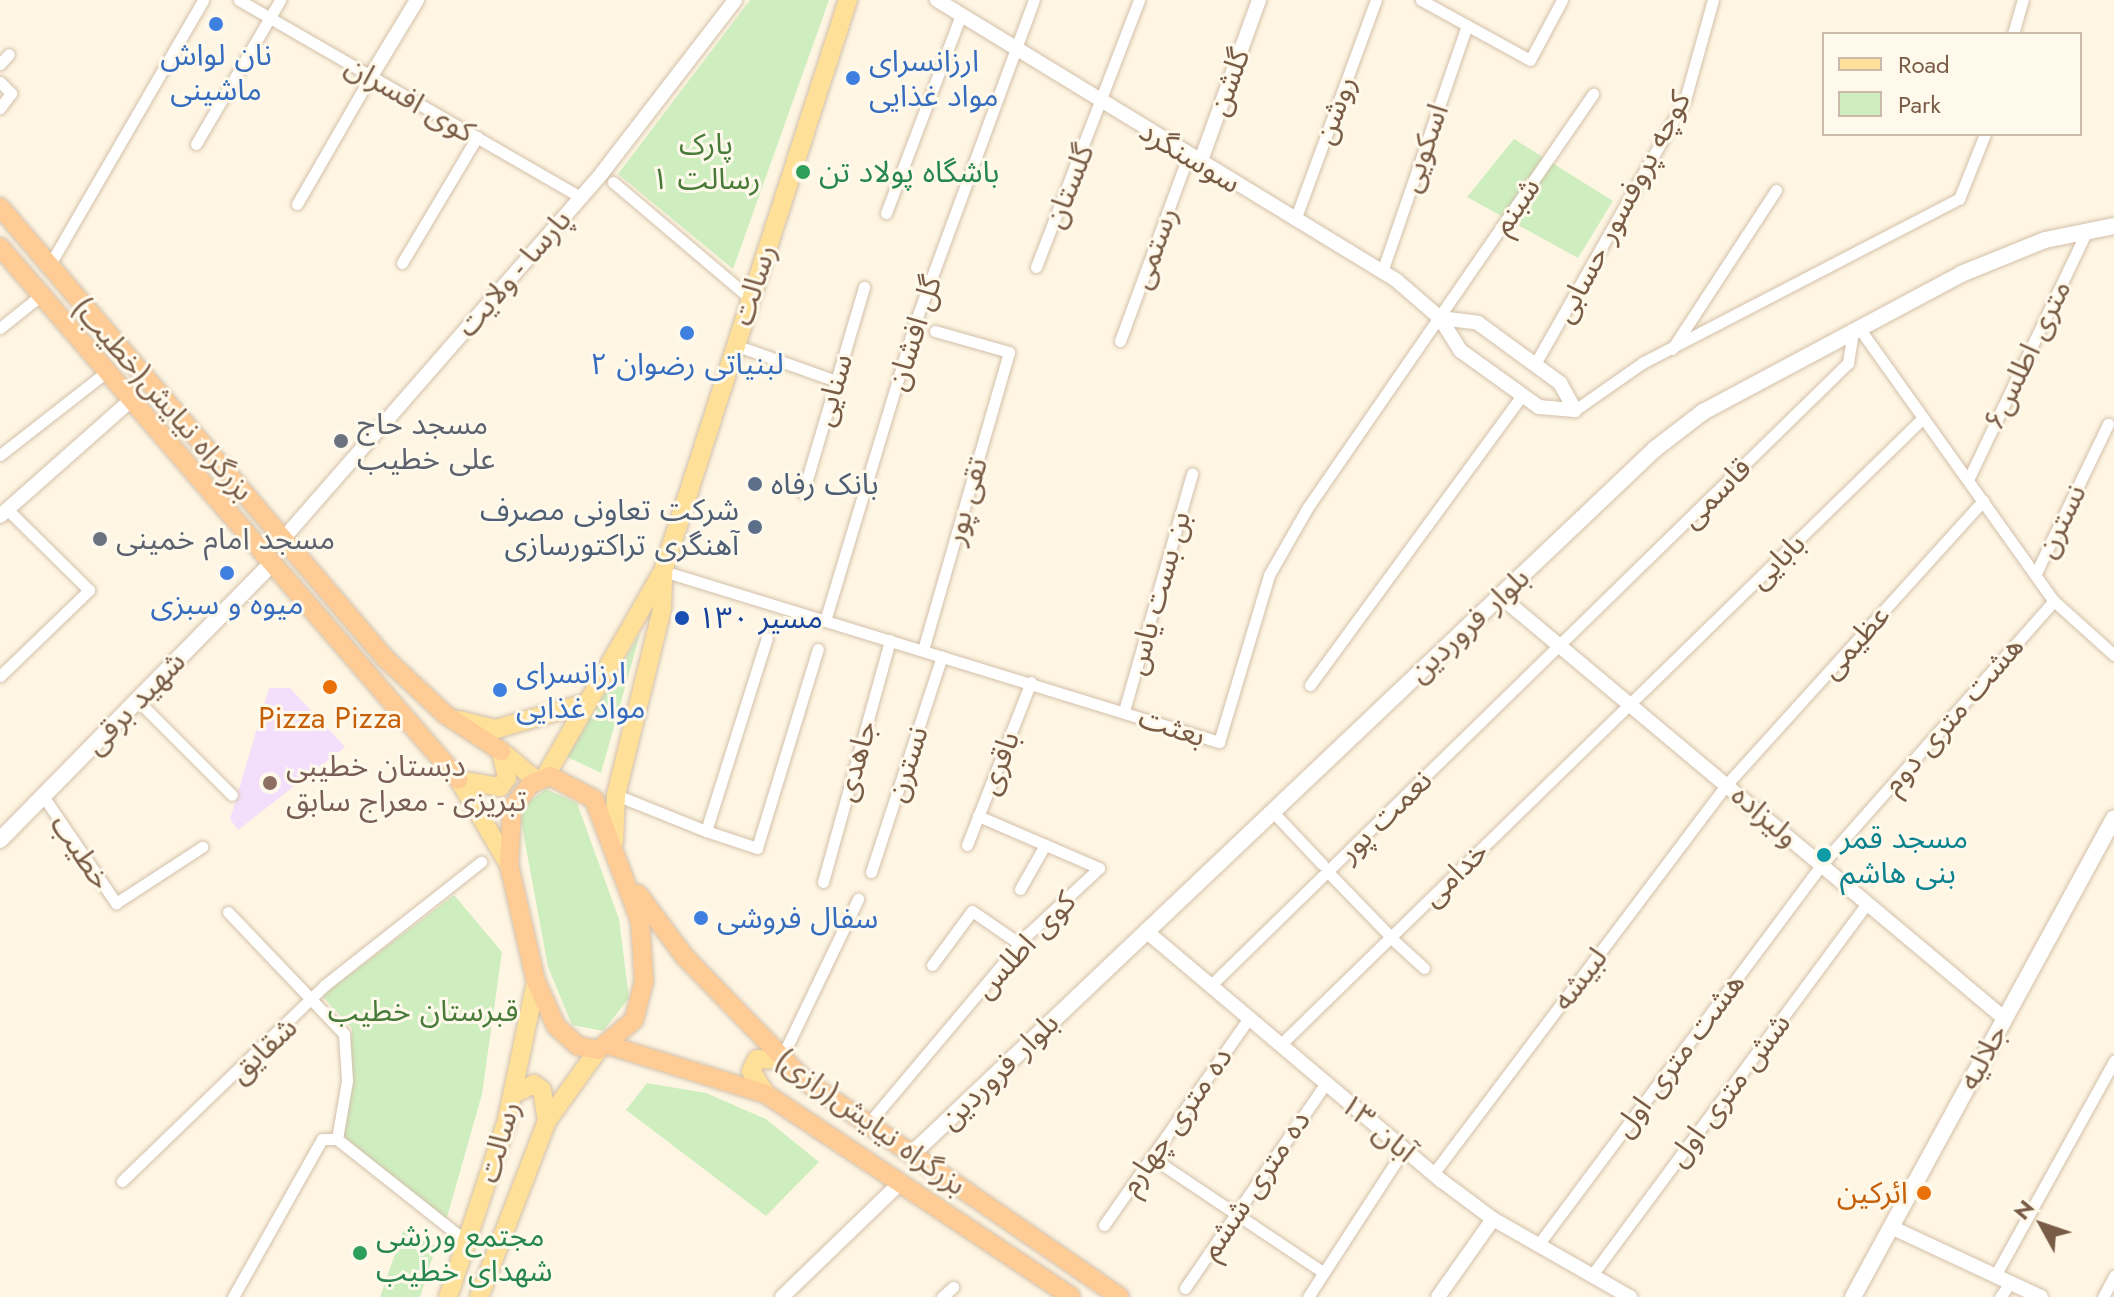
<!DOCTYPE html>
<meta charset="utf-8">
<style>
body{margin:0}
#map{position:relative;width:2114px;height:1297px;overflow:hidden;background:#fef6e3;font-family:Jost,"Noto Sans Arabic",sans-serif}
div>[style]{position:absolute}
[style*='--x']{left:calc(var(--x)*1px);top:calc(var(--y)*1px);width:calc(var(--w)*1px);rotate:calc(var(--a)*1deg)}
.education>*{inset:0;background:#f3dffb}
.green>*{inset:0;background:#cfeec0}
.roads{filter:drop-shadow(0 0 2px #d3c0aa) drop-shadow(0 0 2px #d3c0aa)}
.minor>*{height:11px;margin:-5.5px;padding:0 5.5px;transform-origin:5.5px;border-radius:5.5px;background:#fff}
.tertiary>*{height:14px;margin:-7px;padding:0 7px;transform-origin:7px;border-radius:7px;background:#fff}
.secondary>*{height:16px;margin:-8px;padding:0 8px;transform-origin:8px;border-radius:8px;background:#fff}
.primary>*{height:18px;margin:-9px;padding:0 9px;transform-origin:9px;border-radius:9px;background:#ffe099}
.trunk>*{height:18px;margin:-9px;padding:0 9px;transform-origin:9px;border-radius:9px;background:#ffcc96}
.dots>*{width:22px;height:22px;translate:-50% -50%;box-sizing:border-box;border:4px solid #fff9eb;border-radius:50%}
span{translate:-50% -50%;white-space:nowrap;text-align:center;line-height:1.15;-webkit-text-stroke:6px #fff9eb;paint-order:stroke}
.shop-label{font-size:30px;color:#366cbe}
.left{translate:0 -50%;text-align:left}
.street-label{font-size:30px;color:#795c46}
.park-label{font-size:30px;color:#487a3a}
.leisure-label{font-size:30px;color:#27864d}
.worship-label{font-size:30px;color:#5b616d}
.service-label{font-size:30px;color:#4e5e75}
.right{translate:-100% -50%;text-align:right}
.transit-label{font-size:30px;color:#164399}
.food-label{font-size:30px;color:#c56008}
.education-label{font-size:30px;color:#785e54}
.culture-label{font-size:30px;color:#0d838f}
.legend{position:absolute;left:1822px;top:32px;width:260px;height:104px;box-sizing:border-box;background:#fff9eb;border:2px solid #c9baa9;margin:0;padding:10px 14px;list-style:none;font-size:24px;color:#795c46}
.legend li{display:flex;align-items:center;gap:16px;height:40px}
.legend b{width:40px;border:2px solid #c9baa9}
.north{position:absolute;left:2002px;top:1185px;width:80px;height:80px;-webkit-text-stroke:6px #fff9eb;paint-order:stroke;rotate:310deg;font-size:22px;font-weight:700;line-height:32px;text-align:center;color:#795c46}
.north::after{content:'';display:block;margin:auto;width:28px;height:36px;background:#795c46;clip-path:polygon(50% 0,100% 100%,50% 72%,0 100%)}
</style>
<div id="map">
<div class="education">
<i style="clip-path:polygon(269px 688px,290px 688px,345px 747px,238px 830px,230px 819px)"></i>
</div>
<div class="green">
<i style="clip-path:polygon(750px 0,829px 0,733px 269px,618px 174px)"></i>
<i style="clip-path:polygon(1514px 139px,1613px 201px,1578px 258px,1467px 197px)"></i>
<i style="clip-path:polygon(640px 634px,601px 773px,567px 757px)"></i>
<i style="clip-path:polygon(546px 789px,577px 803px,619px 919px,629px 998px,603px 1031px,572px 1025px,548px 967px,521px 821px,523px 806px)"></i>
<i style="clip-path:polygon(454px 895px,502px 952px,482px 1094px,446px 1221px,343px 1136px,352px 1028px,322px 996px)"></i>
<i style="clip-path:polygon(647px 1083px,706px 1093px,766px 1119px,819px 1162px,766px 1216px,626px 1110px)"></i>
<i style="clip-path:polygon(403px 1231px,436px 1246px,420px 1297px,380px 1297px)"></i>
</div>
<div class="roads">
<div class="minor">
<i style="--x:239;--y:0;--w:394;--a:30"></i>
<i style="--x:1421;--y:0;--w:124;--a:28.8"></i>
<i style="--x:1530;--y:60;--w:68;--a:-61.9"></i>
<i style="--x:2013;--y:34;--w:35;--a:-74"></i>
<i style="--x:0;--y:64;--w:13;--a:-48"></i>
<i style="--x:0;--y:82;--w:16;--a:45"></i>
<i style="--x:11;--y:93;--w:19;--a:126"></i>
<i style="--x:196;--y:144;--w:167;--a:-59.7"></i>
<i style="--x:613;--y:182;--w:180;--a:40.3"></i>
<i style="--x:297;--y:204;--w:148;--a:-60"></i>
<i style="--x:886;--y:213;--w:213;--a:-69.3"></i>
<i style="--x:1295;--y:220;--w:234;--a:-69.8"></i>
<i style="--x:402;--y:263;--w:147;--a:-59.2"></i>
<i style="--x:49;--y:266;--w:307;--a:-59.9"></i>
<i style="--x:1036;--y:267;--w:286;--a:-68.9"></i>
<i style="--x:1382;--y:272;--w:261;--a:-71"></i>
<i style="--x:0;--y:328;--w:51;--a:-38.7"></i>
<i style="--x:1859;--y:328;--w:335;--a:54.5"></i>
<i style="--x:2054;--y:601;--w:81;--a:42"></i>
<i style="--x:1120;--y:341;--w:197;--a:-69.8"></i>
<i style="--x:735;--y:345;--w:107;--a:19.6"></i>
<i style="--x:1672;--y:349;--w:190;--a:-56.8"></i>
<i style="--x:1535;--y:364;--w:304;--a:-60.4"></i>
<i style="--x:1685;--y:100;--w:104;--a:-74.4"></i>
<i style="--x:1575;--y:410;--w:82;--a:-35"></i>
<i style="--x:1642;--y:363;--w:357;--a:-27.4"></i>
<i style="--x:1959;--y:199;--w:70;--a:-68.2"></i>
<i style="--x:0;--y:455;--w:133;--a:-38"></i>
<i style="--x:1968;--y:480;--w:276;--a:-64.5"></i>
<i style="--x:803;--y:493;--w:215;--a:-73.5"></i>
<i style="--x:663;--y:571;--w:582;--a:17.1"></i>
<i style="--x:1219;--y:742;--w:174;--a:-73.3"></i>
<i style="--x:1269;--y:575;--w:78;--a:-60.2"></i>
<i style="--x:1308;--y:507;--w:502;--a:-55.39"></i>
<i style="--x:2035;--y:575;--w:168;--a:-64.2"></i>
<i style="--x:825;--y:621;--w:311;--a:-73.2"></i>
<i style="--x:915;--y:323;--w:344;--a:-69.8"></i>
<i style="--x:923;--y:650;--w:310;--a:-73.9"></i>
<i style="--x:1009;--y:352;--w:77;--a:-164.2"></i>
<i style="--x:0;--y:676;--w:124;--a:-44"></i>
<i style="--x:89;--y:590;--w:115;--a:-135.4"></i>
<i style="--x:1310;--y:685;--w:359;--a:-53.8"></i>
<i style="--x:137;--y:700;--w:134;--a:45"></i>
<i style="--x:1124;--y:711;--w:247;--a:-74"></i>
<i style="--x:616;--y:795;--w:97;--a:21.8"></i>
<i style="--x:706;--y:831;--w:202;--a:-72.5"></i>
<i style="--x:43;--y:796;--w:130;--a:55.7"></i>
<i style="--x:116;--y:903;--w:103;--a:-33.1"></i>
<i style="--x:1272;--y:811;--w:73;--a:46.7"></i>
<i style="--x:706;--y:831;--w:54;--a:18.4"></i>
<i style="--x:757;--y:848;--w:208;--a:-73"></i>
<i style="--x:967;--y:845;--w:175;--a:-68.6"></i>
<i style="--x:1327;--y:871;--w:86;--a:45.9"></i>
<i style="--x:871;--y:872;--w:227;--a:-71.8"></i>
<i style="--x:823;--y:882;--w:251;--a:-74.5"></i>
<i style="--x:1020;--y:889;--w:51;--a:-60.4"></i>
<i style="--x:228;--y:912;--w:168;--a:46.4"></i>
<i style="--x:344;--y:1034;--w:47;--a:86.3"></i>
<i style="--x:347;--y:1081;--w:59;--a:99.8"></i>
<i style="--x:337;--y:1139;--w:167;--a:38.4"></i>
<i style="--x:1390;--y:937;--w:46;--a:42.4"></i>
<i style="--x:932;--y:965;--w:67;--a:-53.5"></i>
<i style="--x:972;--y:911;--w:58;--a:34.5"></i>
<i style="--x:1210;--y:986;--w:892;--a:-44.32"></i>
<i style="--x:1848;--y:363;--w:32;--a:-81"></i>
<i style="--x:1280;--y:1045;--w:898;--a:-44.28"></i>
<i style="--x:781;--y:1059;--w:178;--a:-64.3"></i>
<i style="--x:867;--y:1125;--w:250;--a:-49.9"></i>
<i style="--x:1028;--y:934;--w:97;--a:-42.9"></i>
<i style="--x:1099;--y:868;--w:132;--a:-156.7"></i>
<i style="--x:1151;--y:1157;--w:208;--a:33.8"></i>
<i style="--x:1433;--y:1174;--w:488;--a:-53"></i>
<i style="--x:1727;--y:784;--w:382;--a:-47.9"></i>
<i style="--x:122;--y:1181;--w:282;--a:-44"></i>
<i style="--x:325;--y:985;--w:199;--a:-38.3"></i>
<i style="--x:1104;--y:1225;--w:253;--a:-55"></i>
<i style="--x:1538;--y:1245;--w:474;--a:-53.3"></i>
<i style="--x:1821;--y:865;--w:352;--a:-48.6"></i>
<i style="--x:1996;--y:1274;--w:244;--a:-61"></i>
<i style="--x:1592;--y:1275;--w:462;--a:-53.5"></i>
<i style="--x:1185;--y:1288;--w:249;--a:-55.5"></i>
<i style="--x:233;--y:1297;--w:181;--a:-60.6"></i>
<i style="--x:322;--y:1139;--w:15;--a:0"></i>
<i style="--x:942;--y:1297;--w:15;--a:-42"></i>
<i style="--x:1308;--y:1297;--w:176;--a:-57"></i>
<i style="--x:2000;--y:1297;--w:19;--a:-54"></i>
<i style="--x:2103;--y:1297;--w:24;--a:-62"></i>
</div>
<div class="tertiary">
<i style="--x:937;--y:0;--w:538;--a:31.38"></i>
<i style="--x:1396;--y:280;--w:58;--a:40.8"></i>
<i style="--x:1440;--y:318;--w:39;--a:58"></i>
<i style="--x:1461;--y:351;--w:96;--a:35.7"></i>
<i style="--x:1539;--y:407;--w:36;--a:5"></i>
<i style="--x:371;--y:76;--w:89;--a:-58.8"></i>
<i style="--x:1200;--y:163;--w:173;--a:-70.1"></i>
<i style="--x:1440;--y:318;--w:38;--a:7"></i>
<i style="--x:1478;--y:323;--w:102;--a:36.2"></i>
<i style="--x:1560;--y:383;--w:31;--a:61"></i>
<i style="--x:0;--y:516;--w:172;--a:-41.5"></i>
<i style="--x:283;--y:539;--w:486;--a:-48.9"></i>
<i style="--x:602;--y:173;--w:218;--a:-52.4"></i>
<i style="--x:1500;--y:596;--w:657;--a:39.94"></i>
<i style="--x:1146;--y:931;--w:387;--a:40.2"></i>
<i style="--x:1442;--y:1181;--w:64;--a:36.7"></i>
<i style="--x:1493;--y:1219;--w:158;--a:29.7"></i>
<i style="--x:1893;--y:1228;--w:163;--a:25"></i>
<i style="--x:782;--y:1297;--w:165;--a:-44"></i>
<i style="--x:1438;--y:1297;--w:95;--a:-54.8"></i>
</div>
<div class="secondary">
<i style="--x:0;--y:840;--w:385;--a:-45.5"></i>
<i style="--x:911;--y:1155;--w:1026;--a:-43.5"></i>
<i style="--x:1655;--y:449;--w:61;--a:-37.6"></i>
<i style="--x:1703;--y:412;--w:293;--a:-28.1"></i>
<i style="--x:1961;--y:274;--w:91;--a:-22"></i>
<i style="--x:2045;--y:240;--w:70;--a:-11.5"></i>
<i style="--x:1853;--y:1297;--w:545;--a:-61.41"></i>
</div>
<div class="primary">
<i style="--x:459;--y:720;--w:38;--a:14"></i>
<i style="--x:496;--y:729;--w:94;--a:-16.1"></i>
<i style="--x:501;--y:751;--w:45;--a:39.6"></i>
<i style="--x:545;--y:777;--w:237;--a:-60.2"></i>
<i style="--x:459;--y:780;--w:99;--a:59.5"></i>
<i style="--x:459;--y:780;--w:42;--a:9.7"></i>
<i style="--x:500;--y:787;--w:11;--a:-52"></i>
<i style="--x:507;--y:778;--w:28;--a:-103"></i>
<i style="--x:614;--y:842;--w:47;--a:-87.6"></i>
<i style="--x:616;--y:795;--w:192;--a:-76.1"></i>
<i style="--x:662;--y:609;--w:38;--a:-88"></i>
<i style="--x:663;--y:571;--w:600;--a:-72.05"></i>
<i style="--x:513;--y:1094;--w:23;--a:-25"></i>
<i style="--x:534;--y:1084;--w:10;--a:37"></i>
<i style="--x:542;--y:1090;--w:31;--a:81"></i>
<i style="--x:766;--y:1094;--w:27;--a:-123"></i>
<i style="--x:751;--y:1071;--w:13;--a:-63"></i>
<i style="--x:757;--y:1059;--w:24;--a:2"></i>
<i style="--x:448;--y:1297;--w:182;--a:-71.5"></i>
<i style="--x:506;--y:1124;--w:145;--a:-78.1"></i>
<i style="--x:479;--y:1297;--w:189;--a:-68.9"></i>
<i style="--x:547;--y:1121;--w:87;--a:-54.3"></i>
</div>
<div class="trunk">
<i style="--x:0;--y:207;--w:593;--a:49.51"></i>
<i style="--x:385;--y:658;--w:83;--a:43.1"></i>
<i style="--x:446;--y:715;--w:66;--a:33.2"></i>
<i style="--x:0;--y:247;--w:703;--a:49.27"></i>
<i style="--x:550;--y:776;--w:50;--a:27.6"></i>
<i style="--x:594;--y:799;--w:130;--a:69.3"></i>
<i style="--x:640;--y:921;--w:60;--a:86.2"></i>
<i style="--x:644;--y:981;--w:40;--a:104.4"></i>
<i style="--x:634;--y:1020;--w:47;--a:140.2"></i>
<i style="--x:598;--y:1050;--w:20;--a:-169"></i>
<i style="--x:578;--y:1046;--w:30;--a:-138"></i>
<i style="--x:556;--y:1026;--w:48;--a:-114.4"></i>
<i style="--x:536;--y:982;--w:120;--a:-103"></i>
<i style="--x:509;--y:865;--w:57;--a:-87"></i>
<i style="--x:512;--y:808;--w:31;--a:-52"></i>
<i style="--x:531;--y:784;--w:21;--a:-23"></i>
<i style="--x:638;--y:894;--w:79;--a:53.3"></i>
<i style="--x:685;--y:957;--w:171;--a:45.9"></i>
<i style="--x:804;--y:1080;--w:383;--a:34.5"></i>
<i style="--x:611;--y:1046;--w:162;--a:17.2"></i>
<i style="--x:766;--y:1094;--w:366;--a:33.6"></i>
</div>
</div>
<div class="dots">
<i style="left:216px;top:24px;background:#3f7fe0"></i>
<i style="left:853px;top:78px;background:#3f7fe0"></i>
<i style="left:803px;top:172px;background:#2e9e5b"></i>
<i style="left:687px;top:333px;background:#3f7fe0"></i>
<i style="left:341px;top:441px;background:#6b7280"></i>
<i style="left:755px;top:484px;background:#5c6f8a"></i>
<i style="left:755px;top:527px;background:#5c6f8a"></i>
<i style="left:100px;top:539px;background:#6b7280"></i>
<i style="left:227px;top:573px;background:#3f7fe0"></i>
<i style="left:682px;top:618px;background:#1a4fb4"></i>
<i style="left:330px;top:687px;background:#e8710a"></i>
<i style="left:500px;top:690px;background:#3f7fe0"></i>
<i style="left:270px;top:783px;background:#8d6e63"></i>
<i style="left:1824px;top:855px;background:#0f9aa8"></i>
<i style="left:701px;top:918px;background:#3f7fe0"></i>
<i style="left:1924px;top:1193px;background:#e8710a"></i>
<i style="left:360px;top:1253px;background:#2e9e5b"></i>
</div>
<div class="shop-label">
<span style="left:216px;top:72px">نان لواش<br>ماشینی</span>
<span class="left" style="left:869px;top:78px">ارزانسراى<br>مواد غذایى</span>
<span style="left:687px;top:364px">لبنیاتی رضوان ۲</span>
<span style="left:227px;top:604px">میوه و سبزی</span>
<span class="left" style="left:516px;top:690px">ارزانسرای<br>مواد غذایی</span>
<span class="left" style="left:717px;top:918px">سفال فروشی</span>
</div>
<div class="street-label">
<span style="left:1229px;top:82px;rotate:-70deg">گلشن</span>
<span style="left:410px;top:99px;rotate:30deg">کوی افسران</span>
<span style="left:1335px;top:110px;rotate:-70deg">روشن</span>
<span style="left:1424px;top:148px;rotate:-71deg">اسکویی</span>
<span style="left:1190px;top:157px;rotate:31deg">سوسنگرد</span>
<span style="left:1069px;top:186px;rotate:-68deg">گلستان</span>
<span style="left:1516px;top:206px;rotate:-56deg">شبنم</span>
<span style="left:1622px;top:207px;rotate:-62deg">کوچه پروفسور حسابی</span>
<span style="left:1154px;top:248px;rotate:-70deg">رستمی</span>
<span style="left:514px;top:273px;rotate:-49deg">پارسا - ولایت</span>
<span style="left:754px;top:285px;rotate:-72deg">رسالت</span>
<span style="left:914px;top:333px;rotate:-72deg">گل افشان</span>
<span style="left:2027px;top:355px;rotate:-64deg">۶متری اطلس</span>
<span style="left:833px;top:390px;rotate:-74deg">سنایی</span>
<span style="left:163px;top:399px;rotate:49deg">بزرگراه نیایش(خطیب)</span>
<span style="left:1716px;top:493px;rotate:-45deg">قاسمی</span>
<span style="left:966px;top:501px;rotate:-74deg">تقی پور</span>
<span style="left:2061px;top:521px;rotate:-64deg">نسترن</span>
<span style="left:1777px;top:561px;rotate:-44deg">بابایی</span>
<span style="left:1158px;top:593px;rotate:-74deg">بن بست یاس</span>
<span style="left:1469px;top:625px;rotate:-43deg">بلوار فروردین</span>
<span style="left:1855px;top:642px;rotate:-48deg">عظیمی</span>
<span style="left:135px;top:703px;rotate:-46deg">شهید برقی</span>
<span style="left:1953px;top:715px;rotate:-49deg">هشت متری دوم</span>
<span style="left:1172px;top:727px;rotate:18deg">بعثت</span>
<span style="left:856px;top:761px;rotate:-74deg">جاهدی</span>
<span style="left:999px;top:763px;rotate:-69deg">باقری</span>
<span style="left:907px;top:764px;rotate:-72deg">نسترن</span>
<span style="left:1385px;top:816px;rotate:-44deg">نعمت پور</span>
<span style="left:1765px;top:816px;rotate:41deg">ولیزاده</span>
<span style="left:81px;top:852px;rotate:56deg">خطیب</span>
<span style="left:1455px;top:874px;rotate:-44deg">خدامی</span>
<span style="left:1025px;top:945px;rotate:-47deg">کوی اطلس</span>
<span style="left:1580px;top:979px;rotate:-53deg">لبیشه</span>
<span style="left:263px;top:1050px;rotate:-43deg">شقایق</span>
<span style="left:1679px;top:1055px;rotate:-53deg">هشت متری اول</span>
<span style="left:1983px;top:1057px;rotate:-62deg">جلالیه</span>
<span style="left:999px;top:1071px;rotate:-44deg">بلوار فروردین</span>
<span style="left:1729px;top:1090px;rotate:-53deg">شش متری اول</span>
<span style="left:1176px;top:1121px;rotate:-55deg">ده متری چهارم</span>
<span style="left:871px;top:1122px;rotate:36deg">بزرگراه نیایش(رازی)</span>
<span style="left:1378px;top:1128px;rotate:40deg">۱۳ آبان</span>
<span style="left:499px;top:1142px;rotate:-74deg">رسالت</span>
<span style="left:1255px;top:1185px;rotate:-56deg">ده متری ششم</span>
</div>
<div class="park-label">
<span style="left:706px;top:161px">پارک<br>رسالت ۱</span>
<span style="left:423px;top:1011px">قبرستان خطیب</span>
</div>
<div class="leisure-label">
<span class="left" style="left:819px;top:172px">باشگاه پولاد تن</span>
<span class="left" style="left:376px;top:1253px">مجتمع ورزشی<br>شهدای خطیب</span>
</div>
<div class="worship-label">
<span class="left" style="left:357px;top:441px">مسجد حاج<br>علی خطیب</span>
<span class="left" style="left:116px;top:539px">مسجد امام خمینی</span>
</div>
<div class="service-label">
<span class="left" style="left:771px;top:484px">بانک رفاه</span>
<span class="right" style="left:739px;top:527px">شرکت تعاونی مصرف<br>آهنگری تراکتورسازی</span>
</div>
<div class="transit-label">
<span class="left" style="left:698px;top:618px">مسیر ۱۳۰</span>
</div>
<div class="food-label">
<span style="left:330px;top:718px">Pizza Pizza</span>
<span class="right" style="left:1908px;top:1193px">ائرکین</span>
</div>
<div class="education-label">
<span class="left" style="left:286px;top:783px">دبستان خطیبی<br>تبریزی - معراج سابق</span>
</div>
<div class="culture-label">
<span class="left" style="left:1840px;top:855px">مسجد قمر<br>بنی هاشم</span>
</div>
<ul class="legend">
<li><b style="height:10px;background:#ffe099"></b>Road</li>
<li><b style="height:22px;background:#cfeec0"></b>Park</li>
</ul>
<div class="north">N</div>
</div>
